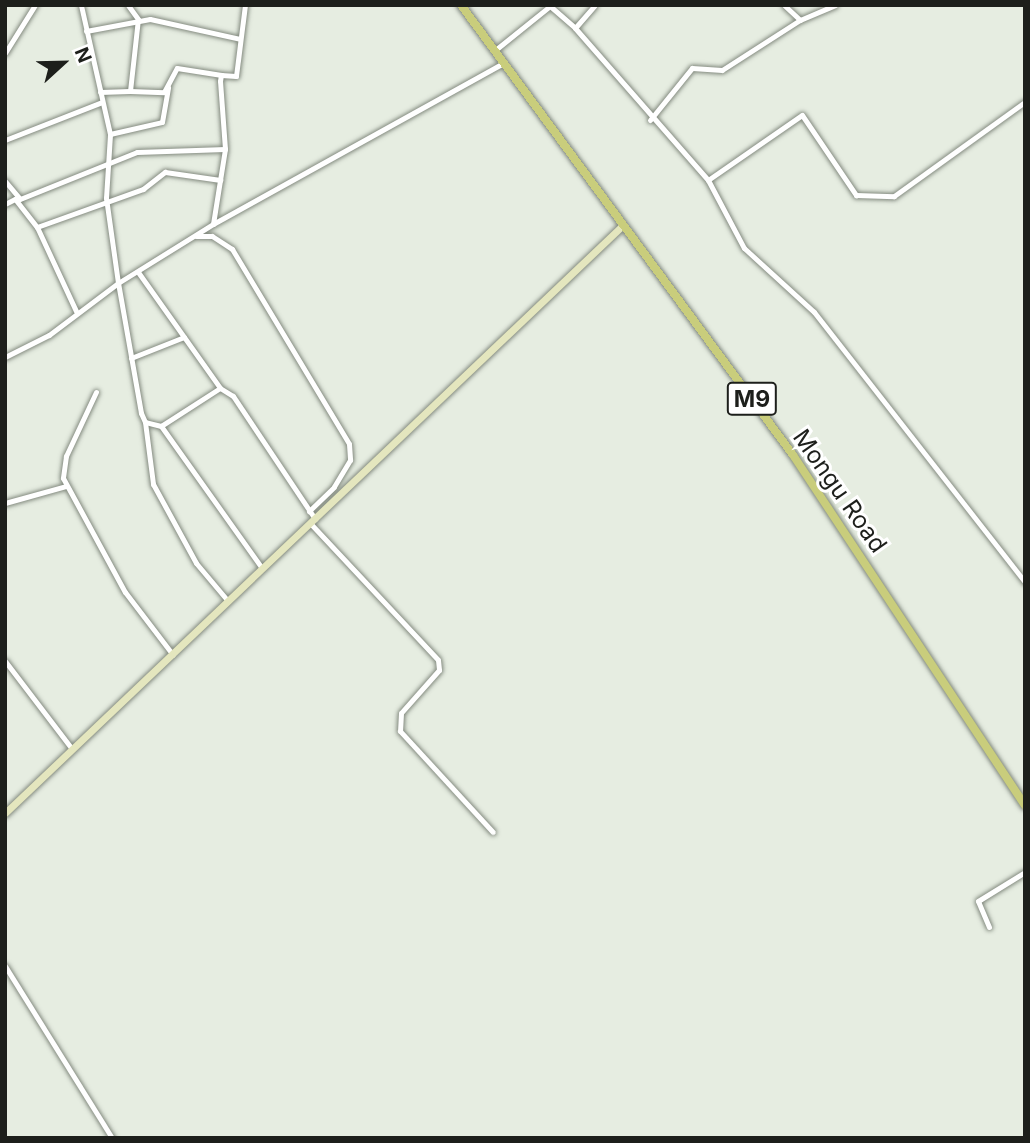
<!DOCTYPE html>
<style>
body{margin:0}
#map{position:relative;width:1030px;height:1143px;overflow:hidden;background:#e6ede1;font-family:Inter,sans-serif}
div>[style]{position:absolute}
[style*='--x']{left:calc(var(--x)*1px);top:calc(var(--y)*1px);width:calc(var(--w)*1px);rotate:calc(var(--a)*1deg)}
.roads{filter:drop-shadow(0 0 2px #848b80) drop-shadow(0 0 2px #848b80)}
.street>*{height:5px;margin:-2.5px;padding:0 2.5px;transform-origin:2.5px;border-radius:2.5px;background:#fff}
.secondary>*{height:7px;margin:-3.5px;padding:0 3.5px;transform-origin:3.5px;border-radius:3.5px;background:#e4e6be}
.primary>*{height:8px;margin:-4px;padding:0 4px;transform-origin:4px;border-radius:4px;background:#c9cd7c}
span{translate:-50% -50%;white-space:nowrap;text-align:center;line-height:1.15;-webkit-text-stroke:6px #fff;paint-order:stroke}
.shield-label span{padding:2px 5px;background:#fff;border:2px solid;border-radius:5px;-webkit-text-stroke-width:0}
.shield-label{font-size:23px;color:#1d1f1b;font-weight:700}
.street-label{font-size:24px;color:#1d1f1b}
.frame{position:absolute;inset:0;border:7px solid #1d1f1b;pointer-events:none}
.north{position:absolute;left:28px;top:28px;width:70px;height:70px;-webkit-text-stroke:5px #fff;paint-order:stroke;rotate:68deg;font-size:19px;font-weight:700;line-height:28px;text-align:center;color:#1d1f1b}
.north::after{content:'';display:block;margin:auto;width:24px;height:32px;background:#1d1f1b;clip-path:polygon(50% 0,100% 100%,50% 72%,0 100%)}
</style>
<div id="map">
<div class="roads">
<div class="street">
<i style="--x:784;--y:5;--w:22;--a:43"></i>
<i style="--x:575;--y:28;--w:30;--a:-49"></i>
<i style="--x:86;--y:31;--w:65;--a:-10.6"></i>
<i style="--x:150;--y:19;--w:92;--a:12.5"></i>
<i style="--x:494;--y:51;--w:72;--a:-38.8"></i>
<i style="--x:550;--y:6;--w:33;--a:41"></i>
<i style="--x:575;--y:28;--w:202;--a:48.8"></i>
<i style="--x:708;--y:180;--w:77;--a:62.1"></i>
<i style="--x:744;--y:248;--w:95;--a:42.4"></i>
<i style="--x:814;--y:312;--w:343;--a:52"></i>
<i style="--x:5;--y:53;--w:57;--a:-58"></i>
<i style="--x:130;--y:91;--w:34;--a:2"></i>
<i style="--x:164;--y:92;--w:27;--a:-62"></i>
<i style="--x:177;--y:68;--w:45;--a:9"></i>
<i style="--x:100;--y:92;--w:30;--a:-2"></i>
<i style="--x:130;--y:91;--w:72;--a:-83.7"></i>
<i style="--x:138;--y:19;--w:17;--a:-126"></i>
<i style="--x:650;--y:120;--w:67;--a:-51.1"></i>
<i style="--x:692;--y:68;--w:30;--a:4"></i>
<i style="--x:722;--y:70;--w:93;--a:-32.7"></i>
<i style="--x:800;--y:20;--w:38;--a:-23"></i>
<i style="--x:110;--y:134;--w:53;--a:-13"></i>
<i style="--x:162;--y:122;--w:35;--a:-80"></i>
<i style="--x:5;--y:140;--w:104;--a:-21.4"></i>
<i style="--x:708;--y:180;--w:114;--a:-34.7"></i>
<i style="--x:802;--y:115;--w:97;--a:56"></i>
<i style="--x:856;--y:195;--w:38;--a:2"></i>
<i style="--x:894;--y:196;--w:161;--a:-35.7"></i>
<i style="--x:5;--y:181;--w:23;--a:50"></i>
<i style="--x:20;--y:199;--w:126;--a:-21.9"></i>
<i style="--x:137;--y:152;--w:88;--a:-2"></i>
<i style="--x:5;--y:204;--w:11;--a:-27"></i>
<i style="--x:15;--y:199;--w:36;--a:52"></i>
<i style="--x:37;--y:227;--w:93;--a:65.1"></i>
<i style="--x:213;--y:224;--w:332;--a:-29"></i>
<i style="--x:37;--y:227;--w:113;--a:-19.7"></i>
<i style="--x:143;--y:189;--w:28;--a:-38"></i>
<i style="--x:165;--y:172;--w:56;--a:8.3"></i>
<i style="--x:196;--y:236;--w:16;--a:0"></i>
<i style="--x:212;--y:236;--w:24;--a:33"></i>
<i style="--x:232;--y:249;--w:227;--a:59"></i>
<i style="--x:349;--y:444;--w:16;--a:86"></i>
<i style="--x:350;--y:460;--w:31;--a:121"></i>
<i style="--x:334;--y:487;--w:35;--a:136"></i>
<i style="--x:138;--y:272;--w:142;--a:54.7"></i>
<i style="--x:220;--y:388;--w:70;--a:147.2"></i>
<i style="--x:161;--y:426;--w:16;--a:-166"></i>
<i style="--x:145;--y:422;--w:10;--a:-114"></i>
<i style="--x:141;--y:413;--w:132;--a:-100"></i>
<i style="--x:118;--y:283;--w:112;--a:-31.8"></i>
<i style="--x:213;--y:224;--w:76;--a:-80.9"></i>
<i style="--x:225;--y:149;--w:68;--a:-94.2"></i>
<i style="--x:220;--y:81;--w:6;--a:-81"></i>
<i style="--x:221;--y:75;--w:15;--a:4"></i>
<i style="--x:236;--y:76;--w:72;--a:-82.8"></i>
<i style="--x:5;--y:357;--w:49;--a:-26.6"></i>
<i style="--x:49;--y:335;--w:86;--a:-37"></i>
<i style="--x:118;--y:283;--w:86;--a:-98"></i>
<i style="--x:106;--y:198;--w:64;--a:-86.4"></i>
<i style="--x:110;--y:134;--w:132;--a:-102.7"></i>
<i style="--x:131;--y:358;--w:57;--a:-21.6"></i>
<i style="--x:220;--y:388;--w:15;--a:32"></i>
<i style="--x:233;--y:396;--w:148;--a:56.3"></i>
<i style="--x:96;--y:392;--w:71;--a:115.1"></i>
<i style="--x:66;--y:456;--w:22;--a:98"></i>
<i style="--x:63;--y:478;--w:130;--a:61.5"></i>
<i style="--x:125;--y:592;--w:79;--a:52.7"></i>
<i style="--x:145;--y:422;--w:63;--a:82.6"></i>
<i style="--x:153;--y:484;--w:90;--a:61.4"></i>
<i style="--x:196;--y:563;--w:50;--a:49.9"></i>
<i style="--x:161;--y:426;--w:174;--a:54.6"></i>
<i style="--x:5;--y:503;--w:63;--a:-15.6"></i>
<i style="--x:310;--y:523;--w:187;--a:46.9"></i>
<i style="--x:438;--y:660;--w:10;--a:84"></i>
<i style="--x:439;--y:670;--w:57;--a:131.5"></i>
<i style="--x:401;--y:713;--w:18;--a:93"></i>
<i style="--x:400;--y:731;--w:137;--a:47.4"></i>
<i style="--x:5;--y:661;--w:111;--a:52.7"></i>
<i style="--x:989;--y:927;--w:28;--a:-113"></i>
<i style="--x:978;--y:901;--w:55;--a:-31.7"></i>
<i style="--x:5;--y:966;--w:203;--a:58.1"></i>
</div>
<div class="secondary">
<i style="--x:5;--y:813;--w:853;--a:-43.58"></i>
</div>
<div class="primary">
<i style="--x:461;--y:5;--w:559;--a:53.58"></i>
<i style="--x:793;--y:455;--w:420;--a:56.5"></i>
</div>
</div>
<div class="shield-label">
<span style="left:752px;top:399px">M9</span>
</div>
<div class="street-label">
<span style="left:840px;top:491px;rotate:55deg">Mongu Road</span>
</div>
<div class="frame"></div>
<div class="north">N</div>
</div>
